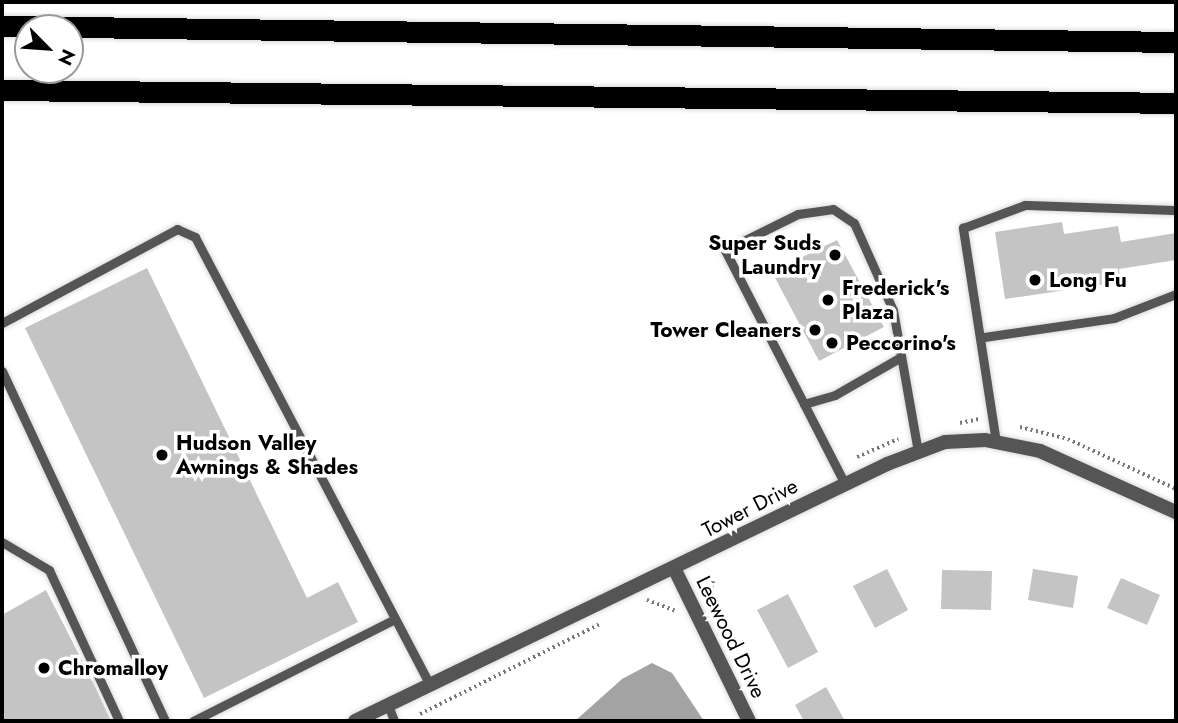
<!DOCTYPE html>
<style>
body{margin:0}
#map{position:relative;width:1178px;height:723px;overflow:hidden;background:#fff;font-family:Jost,sans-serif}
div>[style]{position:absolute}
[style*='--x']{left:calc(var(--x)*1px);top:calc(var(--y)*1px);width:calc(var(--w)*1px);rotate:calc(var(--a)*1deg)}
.water>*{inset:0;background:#a3a3a3}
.building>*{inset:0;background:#c4c4c4}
.path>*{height:3.5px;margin-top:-1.75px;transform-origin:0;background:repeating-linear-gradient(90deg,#777 0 2px,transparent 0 5.5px)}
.roads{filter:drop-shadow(0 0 2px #dbdbdb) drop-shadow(0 0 2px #dbdbdb)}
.service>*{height:9px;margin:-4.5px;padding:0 4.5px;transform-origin:4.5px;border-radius:4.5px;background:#555}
.minor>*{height:14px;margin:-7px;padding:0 7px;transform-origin:7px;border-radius:7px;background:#555}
.tertiary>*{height:14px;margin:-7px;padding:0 7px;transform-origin:7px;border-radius:7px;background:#555}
.motorway>*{height:21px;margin:-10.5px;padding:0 10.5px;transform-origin:10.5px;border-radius:10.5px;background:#000}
.dots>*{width:19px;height:19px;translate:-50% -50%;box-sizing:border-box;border:4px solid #fff;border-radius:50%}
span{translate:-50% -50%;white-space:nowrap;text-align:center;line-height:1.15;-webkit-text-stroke:7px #fff;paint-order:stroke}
.poi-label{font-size:21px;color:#000;font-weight:700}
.right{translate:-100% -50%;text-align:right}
.left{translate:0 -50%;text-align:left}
.street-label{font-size:21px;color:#000}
.frame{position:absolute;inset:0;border:4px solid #000;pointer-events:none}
.north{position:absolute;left:14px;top:14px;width:70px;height:70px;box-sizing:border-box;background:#fff;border:2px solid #999;border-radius:50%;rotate:115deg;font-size:19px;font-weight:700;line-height:28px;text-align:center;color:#000}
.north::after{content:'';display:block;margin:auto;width:24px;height:32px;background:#000;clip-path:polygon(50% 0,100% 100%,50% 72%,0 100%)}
</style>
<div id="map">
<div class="water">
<i style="clip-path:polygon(652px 663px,672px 673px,704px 721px,575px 721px,622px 679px)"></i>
</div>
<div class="building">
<i style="clip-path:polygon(1062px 222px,1064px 234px,1118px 226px,1121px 242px,1176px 233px,1176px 260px,1119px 269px,1121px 282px,1005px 299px,995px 232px)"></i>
<i style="clip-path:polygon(837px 240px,884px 327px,819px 361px,772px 272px)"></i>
<i style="clip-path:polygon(147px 268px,307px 598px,338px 582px,358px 622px,204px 698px,25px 328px)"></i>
<i style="clip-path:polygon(887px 569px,908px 610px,875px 628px,853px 586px)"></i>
<i style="clip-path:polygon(1033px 569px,1078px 576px,1073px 608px,1028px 600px)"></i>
<i style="clip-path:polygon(942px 570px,992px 571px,991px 610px,941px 609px)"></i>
<i style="clip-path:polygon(1121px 578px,1160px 595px,1147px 625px,1107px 608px)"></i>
<i style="clip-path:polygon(46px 590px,93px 682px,111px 721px,2px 721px,2px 615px)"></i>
<i style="clip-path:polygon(788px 594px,818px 652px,788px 668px,757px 610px)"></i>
<i style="clip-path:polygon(826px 687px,845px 721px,804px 721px,795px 705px)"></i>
</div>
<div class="path">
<i style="--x:960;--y:423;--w:19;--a:-12"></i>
<i style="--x:1020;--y:427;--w:49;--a:14"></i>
<i style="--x:1068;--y:439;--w:119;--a:24.8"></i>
<i style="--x:857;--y:457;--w:45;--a:-23.7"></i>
<i style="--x:709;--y:599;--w:18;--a:-77"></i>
<i style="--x:647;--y:600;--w:30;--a:21"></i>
<i style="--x:420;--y:714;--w:201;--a:-26.6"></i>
</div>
<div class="roads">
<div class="service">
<i style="--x:2;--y:323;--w:199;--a:-28.2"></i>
<i style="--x:177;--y:229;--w:20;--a:24"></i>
<i style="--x:195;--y:237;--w:506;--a:62.32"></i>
<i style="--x:984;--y:337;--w:131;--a:-8.3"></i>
<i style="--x:1114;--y:318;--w:66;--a:-21.2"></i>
<i style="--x:901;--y:357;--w:76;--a:150.1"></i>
<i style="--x:835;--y:395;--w:32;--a:164"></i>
<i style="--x:804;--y:404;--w:173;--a:-117.2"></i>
<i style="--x:725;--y:250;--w:81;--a:-26.3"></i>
<i style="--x:798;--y:214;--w:35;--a:-8"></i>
<i style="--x:833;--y:209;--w:25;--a:34"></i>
<i style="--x:854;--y:223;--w:95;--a:65.9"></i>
<i style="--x:893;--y:310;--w:144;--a:80"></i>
<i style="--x:2;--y:371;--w:386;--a:65"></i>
<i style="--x:804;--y:404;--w:90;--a:62.9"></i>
<i style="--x:996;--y:442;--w:217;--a:-98.8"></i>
<i style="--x:963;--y:228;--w:66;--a:-20.4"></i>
<i style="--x:1025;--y:205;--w:151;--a:1.9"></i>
<i style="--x:2;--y:542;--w:55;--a:30.8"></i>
<i style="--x:49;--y:570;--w:166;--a:65.1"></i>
<i style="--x:388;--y:705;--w:17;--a:69"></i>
<i style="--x:193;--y:721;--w:224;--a:-26.8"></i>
</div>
<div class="minor">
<i style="--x:675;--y:570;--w:168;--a:63.9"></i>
</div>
<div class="tertiary">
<i style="--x:355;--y:721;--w:591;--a:-25.78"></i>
<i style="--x:887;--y:464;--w:62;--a:-20.8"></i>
<i style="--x:945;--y:442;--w:40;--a:-2.9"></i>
<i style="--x:985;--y:440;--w:56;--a:11.3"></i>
<i style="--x:1040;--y:451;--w:149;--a:24.2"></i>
</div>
<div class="motorway">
<i style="--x:2;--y:26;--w:1174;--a:0.78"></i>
<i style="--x:2;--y:90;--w:1174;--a:0.63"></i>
</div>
</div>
<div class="dots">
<i style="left:835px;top:255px;background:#000"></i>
<i style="left:1035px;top:280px;background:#000"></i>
<i style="left:828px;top:300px;background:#000"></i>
<i style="left:815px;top:330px;background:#000"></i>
<i style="left:832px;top:343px;background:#000"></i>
<i style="left:162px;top:455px;background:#000"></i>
<i style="left:44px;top:668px;background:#000"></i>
</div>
<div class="poi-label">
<span class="right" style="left:821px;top:255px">Super Suds<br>Laundry</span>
<span class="left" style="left:1049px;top:280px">Long Fu</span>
<span class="left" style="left:842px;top:300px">Frederick's<br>Plaza</span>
<span class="right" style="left:801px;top:330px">Tower Cleaners</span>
<span class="left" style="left:846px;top:343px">Peccorino's</span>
<span class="left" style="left:176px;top:455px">Hudson Valley<br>Awnings &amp; Shades</span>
<span class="left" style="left:58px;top:668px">Chromalloy</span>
</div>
<div class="street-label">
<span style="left:750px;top:508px;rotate:-27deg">Tower Drive</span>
<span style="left:731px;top:637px;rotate:64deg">Leewood Drive</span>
</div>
<div class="frame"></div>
<div class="north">N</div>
</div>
